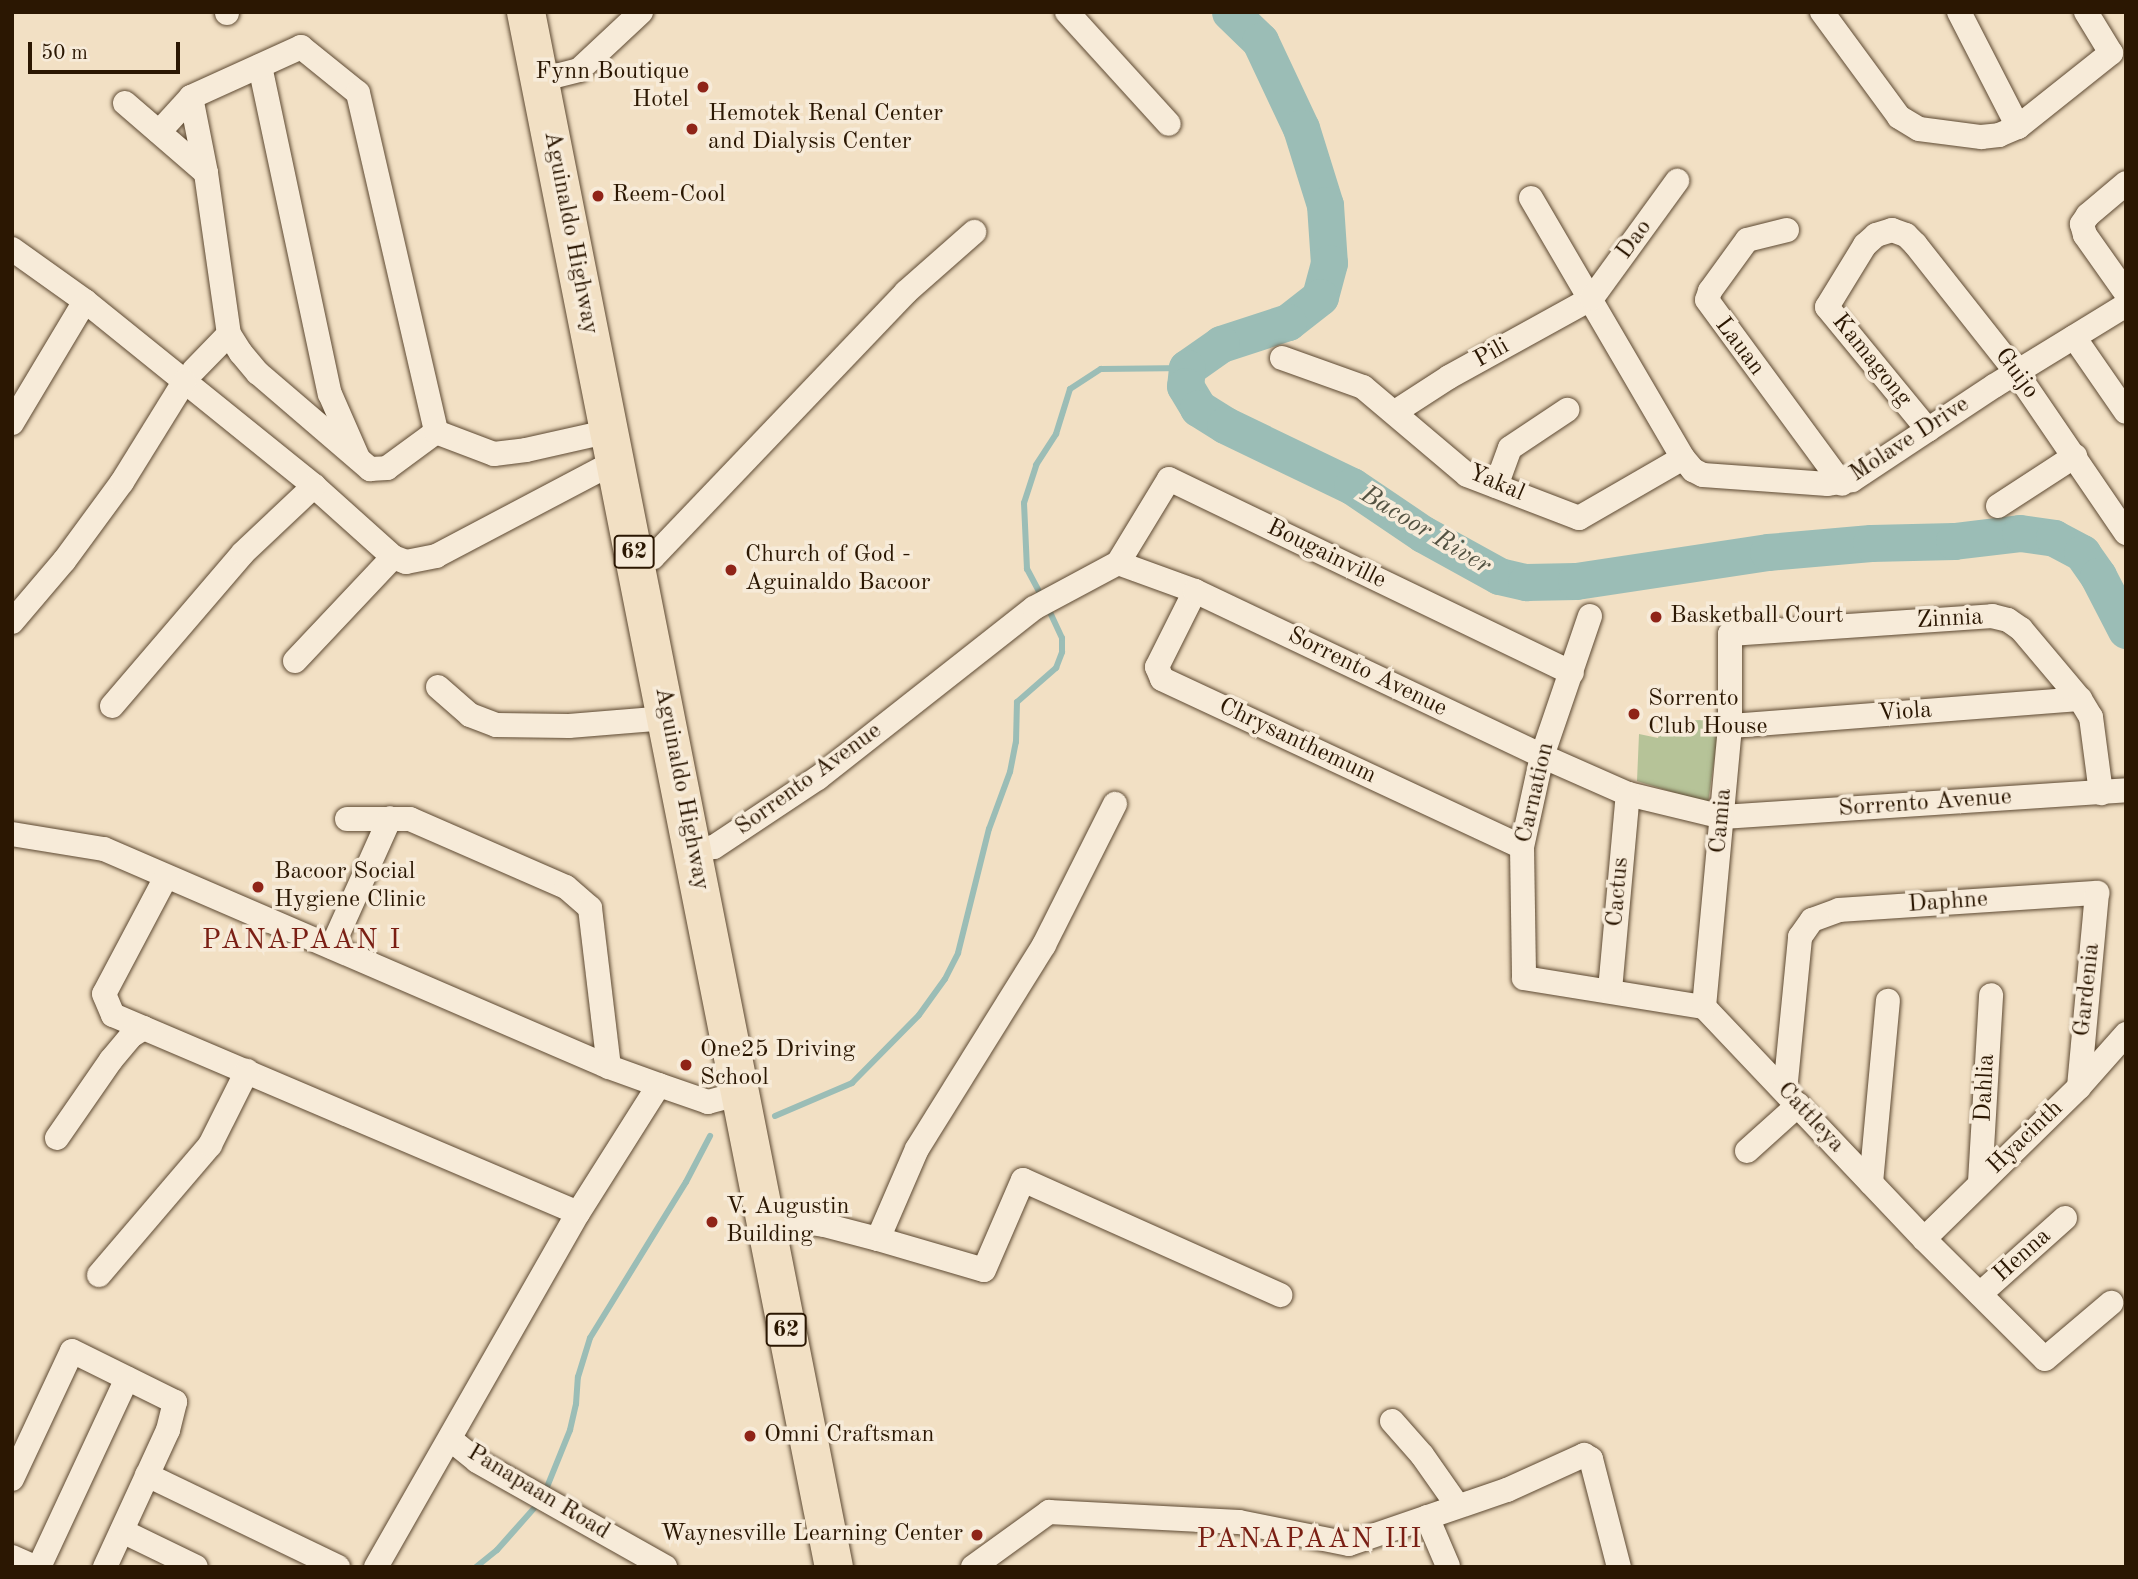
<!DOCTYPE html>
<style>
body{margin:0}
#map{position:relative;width:2138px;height:1579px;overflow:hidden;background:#f2e0c4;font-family:"Old Standard TT",serif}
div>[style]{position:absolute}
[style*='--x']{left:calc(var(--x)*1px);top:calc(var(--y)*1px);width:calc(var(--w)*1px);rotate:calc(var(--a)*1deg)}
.green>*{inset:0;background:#b6c398}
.stream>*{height:6px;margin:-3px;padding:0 3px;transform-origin:3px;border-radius:3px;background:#9bbdb6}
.river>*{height:37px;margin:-18.5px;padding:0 18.5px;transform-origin:18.5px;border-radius:18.5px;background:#9bbdb6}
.roads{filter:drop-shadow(0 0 2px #5d4932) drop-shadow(0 0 2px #5d4932)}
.minor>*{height:24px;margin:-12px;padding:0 12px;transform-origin:12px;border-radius:12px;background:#f7ebd9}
.trunk>*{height:38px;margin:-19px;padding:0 19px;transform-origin:19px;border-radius:19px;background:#f2e0c4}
.dots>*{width:19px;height:19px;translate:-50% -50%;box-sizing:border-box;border:4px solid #f7ebd9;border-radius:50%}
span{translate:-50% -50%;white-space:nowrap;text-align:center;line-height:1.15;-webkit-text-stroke:7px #f7ebd9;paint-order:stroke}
.shield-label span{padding:2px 5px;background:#f7ebd9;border:2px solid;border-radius:5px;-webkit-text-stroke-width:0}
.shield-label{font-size:23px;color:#2b1702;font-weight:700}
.poi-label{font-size:24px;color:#2b1702}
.right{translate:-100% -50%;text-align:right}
.left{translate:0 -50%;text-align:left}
.street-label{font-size:24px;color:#2b1702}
.water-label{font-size:26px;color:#525141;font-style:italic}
.quarter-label{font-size:28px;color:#7a1f14;letter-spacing:2px}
.frame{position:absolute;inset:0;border:14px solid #2b1702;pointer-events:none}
.scale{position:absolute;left:28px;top:42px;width:152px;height:32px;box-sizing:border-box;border:4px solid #2b1702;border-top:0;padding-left:9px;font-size:21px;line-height:24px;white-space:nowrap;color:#2b1702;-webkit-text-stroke:5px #f7ebd9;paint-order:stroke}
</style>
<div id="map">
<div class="green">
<i style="clip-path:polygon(1720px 719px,1708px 803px,1637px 781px,1639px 734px,1658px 738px,1662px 722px)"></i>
</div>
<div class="stream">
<i style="--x:1042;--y:597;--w:32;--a:-118"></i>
<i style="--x:1027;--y:569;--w:66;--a:-92.6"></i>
<i style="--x:1024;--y:503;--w:40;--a:-72"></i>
<i style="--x:1036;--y:465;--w:37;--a:-57"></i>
<i style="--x:1056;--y:434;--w:47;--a:-72.7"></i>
<i style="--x:1070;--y:389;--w:37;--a:-33"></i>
<i style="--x:1101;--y:369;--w:86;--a:-0.7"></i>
<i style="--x:775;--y:1116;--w:84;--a:-23.2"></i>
<i style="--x:852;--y:1083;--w:95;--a:-45.4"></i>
<i style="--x:919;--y:1015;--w:44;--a:-54.2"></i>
<i style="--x:945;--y:979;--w:29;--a:-63"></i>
<i style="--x:958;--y:953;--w:128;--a:-76"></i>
<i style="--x:989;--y:829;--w:61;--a:-69.8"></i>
<i style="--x:1010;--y:772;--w:31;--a:-79"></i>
<i style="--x:1016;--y:742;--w:40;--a:-88.6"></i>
<i style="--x:1017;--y:702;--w:52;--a:-41.1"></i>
<i style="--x:1056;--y:668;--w:17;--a:-69"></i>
<i style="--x:1062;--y:652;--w:14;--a:-90"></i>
<i style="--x:1062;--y:638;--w:35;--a:-115"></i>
<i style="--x:545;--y:1492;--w:67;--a:-68"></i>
<i style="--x:570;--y:1430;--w:27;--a:-77"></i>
<i style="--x:576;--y:1404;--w:27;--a:-86"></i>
<i style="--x:578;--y:1377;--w:41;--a:-72.9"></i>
<i style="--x:590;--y:1338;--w:183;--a:-58.4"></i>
<i style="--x:686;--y:1182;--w:52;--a:-62.4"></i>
<i style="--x:476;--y:1567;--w:27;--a:-39"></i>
<i style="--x:497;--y:1550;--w:60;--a:-48.4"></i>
</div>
<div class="river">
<i style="--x:1230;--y:12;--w:42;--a:44"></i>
<i style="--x:1260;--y:41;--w:96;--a:64.8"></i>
<i style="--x:1301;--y:128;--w:81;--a:72.7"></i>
<i style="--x:1325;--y:205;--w:58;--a:86.1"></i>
<i style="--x:1329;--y:263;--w:35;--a:105"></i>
<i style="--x:1320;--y:297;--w:41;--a:142"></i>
<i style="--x:1288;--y:322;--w:71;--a:161.8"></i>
<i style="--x:1221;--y:344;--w:42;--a:144.8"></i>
<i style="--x:1187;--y:368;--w:18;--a:96"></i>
<i style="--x:1185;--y:386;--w:26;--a:59"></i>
<i style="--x:1198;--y:408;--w:32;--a:32"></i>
<i style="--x:1225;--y:425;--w:141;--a:25.7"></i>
<i style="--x:1352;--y:486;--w:86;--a:34.1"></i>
<i style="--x:1423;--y:534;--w:87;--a:28.9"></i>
<i style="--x:1499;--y:576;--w:28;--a:13"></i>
<i style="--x:1526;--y:582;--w:50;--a:-1.1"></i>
<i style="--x:1576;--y:581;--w:194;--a:-8.6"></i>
<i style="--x:1768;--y:552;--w:103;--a:-5"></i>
<i style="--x:1871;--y:543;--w:83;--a:-1.4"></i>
<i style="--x:1954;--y:541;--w:66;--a:-6.9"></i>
<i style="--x:2020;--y:533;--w:34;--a:8"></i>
<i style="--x:2054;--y:538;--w:32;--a:28"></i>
<i style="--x:2082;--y:553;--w:28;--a:55"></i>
<i style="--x:2098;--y:576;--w:61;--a:62.6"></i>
</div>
<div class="roads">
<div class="minor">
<i style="--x:227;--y:12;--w:1;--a:90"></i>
<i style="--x:1067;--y:12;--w:151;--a:47.7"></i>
<i style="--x:1822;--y:12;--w:130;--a:53.7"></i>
<i style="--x:1899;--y:117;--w:23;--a:31"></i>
<i style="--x:1919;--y:129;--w:63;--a:7.4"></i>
<i style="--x:1981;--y:137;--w:18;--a:-6"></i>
<i style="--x:1999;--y:135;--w:21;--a:-23"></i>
<i style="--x:2018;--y:127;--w:119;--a:-38.5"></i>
<i style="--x:2111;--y:53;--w:48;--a:-121.4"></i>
<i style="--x:1959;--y:12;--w:129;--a:62.8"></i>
<i style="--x:260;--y:66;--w:335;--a:78"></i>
<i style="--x:330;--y:394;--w:70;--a:66.4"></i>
<i style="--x:540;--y:80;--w:40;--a:-14.4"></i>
<i style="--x:579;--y:70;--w:85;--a:-43.1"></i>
<i style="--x:191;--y:97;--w:77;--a:78.8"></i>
<i style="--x:206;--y:173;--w:163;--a:81.9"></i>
<i style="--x:229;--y:334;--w:22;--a:58"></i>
<i style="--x:241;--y:353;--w:26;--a:50"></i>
<i style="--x:258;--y:373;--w:148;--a:40.6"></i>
<i style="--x:370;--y:469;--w:17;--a:-3"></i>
<i style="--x:387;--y:468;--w:61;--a:-36.3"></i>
<i style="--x:125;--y:103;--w:107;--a:40.8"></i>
<i style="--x:159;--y:132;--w:47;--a:-47.6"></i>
<i style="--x:191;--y:97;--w:121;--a:-24.4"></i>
<i style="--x:301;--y:47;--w:73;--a:38.9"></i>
<i style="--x:358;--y:93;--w:348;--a:77"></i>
<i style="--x:2126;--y:183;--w:50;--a:139.9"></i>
<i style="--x:2088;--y:215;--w:11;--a:124"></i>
<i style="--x:2082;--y:224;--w:11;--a:75"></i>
<i style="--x:2085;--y:235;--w:71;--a:54.7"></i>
<i style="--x:1531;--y:198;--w:301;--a:59.7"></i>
<i style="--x:1683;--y:458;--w:16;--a:50"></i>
<i style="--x:1693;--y:470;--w:11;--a:27"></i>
<i style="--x:1703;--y:475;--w:125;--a:4.1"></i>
<i style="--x:1828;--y:484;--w:24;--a:-9"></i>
<i style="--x:1852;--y:480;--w:170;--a:-33.5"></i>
<i style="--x:1994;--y:386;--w:155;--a:-31.5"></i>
<i style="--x:1787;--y:230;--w:41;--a:166"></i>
<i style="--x:1747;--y:240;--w:63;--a:126"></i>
<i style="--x:1710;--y:291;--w:9;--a:108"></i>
<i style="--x:1707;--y:300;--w:228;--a:53.7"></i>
<i style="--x:12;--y:249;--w:90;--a:35.5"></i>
<i style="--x:2074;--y:337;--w:91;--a:55.3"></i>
<i style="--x:1282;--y:358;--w:86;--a:19.7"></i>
<i style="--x:1363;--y:387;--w:136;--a:40.2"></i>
<i style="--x:1467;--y:475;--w:120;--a:21"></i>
<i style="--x:1579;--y:518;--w:120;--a:-30"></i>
<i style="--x:194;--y:370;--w:50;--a:-45.8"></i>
<i style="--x:1395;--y:412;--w:64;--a:-32.9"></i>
<i style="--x:1449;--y:377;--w:163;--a:-28.9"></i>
<i style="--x:1592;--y:298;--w:145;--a:-54"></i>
<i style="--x:12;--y:423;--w:142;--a:-59.1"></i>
<i style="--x:85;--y:301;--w:294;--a:38.9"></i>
<i style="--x:314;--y:486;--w:106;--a:41.9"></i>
<i style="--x:393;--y:557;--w:14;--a:21"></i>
<i style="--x:406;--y:562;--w:31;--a:-11"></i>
<i style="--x:436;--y:556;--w:204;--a:-27.8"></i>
<i style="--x:1928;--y:430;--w:159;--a:-129.4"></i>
<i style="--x:1827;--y:307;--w:73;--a:-58.5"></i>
<i style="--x:1865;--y:245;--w:15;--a:-42"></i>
<i style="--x:1876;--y:235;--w:17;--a:-17"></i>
<i style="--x:1892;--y:230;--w:15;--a:20"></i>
<i style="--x:1906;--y:235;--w:13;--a:45"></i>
<i style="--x:1915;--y:244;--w:163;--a:51.7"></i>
<i style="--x:2016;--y:372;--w:195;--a:55.7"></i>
<i style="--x:436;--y:432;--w:62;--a:20.8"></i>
<i style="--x:494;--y:454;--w:32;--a:-7"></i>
<i style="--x:526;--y:450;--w:86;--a:-12.7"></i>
<i style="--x:1496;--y:486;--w:40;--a:-69.8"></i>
<i style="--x:1510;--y:448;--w:69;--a:-33.7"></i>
<i style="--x:1998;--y:506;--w:92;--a:-33"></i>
<i style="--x:635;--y:560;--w:18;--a:-9"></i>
<i style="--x:653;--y:557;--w:366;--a:-46.3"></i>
<i style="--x:906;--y:292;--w:91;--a:-41.4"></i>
<i style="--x:1118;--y:563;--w:98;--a:-58.7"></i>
<i style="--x:1169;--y:479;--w:447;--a:25.7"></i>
<i style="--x:1195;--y:591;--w:85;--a:116.6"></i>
<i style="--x:1157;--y:667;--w:13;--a:67"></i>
<i style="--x:1162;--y:679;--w:397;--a:25"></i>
<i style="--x:1590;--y:616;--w:148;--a:108.9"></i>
<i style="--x:1542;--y:756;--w:93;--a:102.4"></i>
<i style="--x:1522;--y:847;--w:131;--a:89.1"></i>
<i style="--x:1524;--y:978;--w:182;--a:9.2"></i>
<i style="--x:1704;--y:1007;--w:320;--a:46.5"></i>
<i style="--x:1924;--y:1239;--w:170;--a:44.8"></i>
<i style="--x:2045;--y:1359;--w:87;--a:-40.3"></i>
<i style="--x:12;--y:622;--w:80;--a:-49.6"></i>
<i style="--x:64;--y:561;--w:98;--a:-53.7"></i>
<i style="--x:122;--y:482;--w:118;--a:-58.2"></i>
<i style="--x:295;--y:661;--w:143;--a:-46.7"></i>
<i style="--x:438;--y:687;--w:43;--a:41.2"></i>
<i style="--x:470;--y:715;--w:28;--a:21"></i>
<i style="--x:496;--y:725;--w:73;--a:0.8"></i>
<i style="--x:569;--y:726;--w:98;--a:-4.7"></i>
<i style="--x:112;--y:706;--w:201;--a:-49.4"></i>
<i style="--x:243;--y:553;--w:98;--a:-43.3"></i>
<i style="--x:1730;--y:726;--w:351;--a:-4.4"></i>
<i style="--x:347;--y:819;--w:63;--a:0"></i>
<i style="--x:410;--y:819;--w:170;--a:23.6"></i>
<i style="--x:566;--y:887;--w:32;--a:41"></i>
<i style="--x:590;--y:908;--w:160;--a:83.2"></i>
<i style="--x:12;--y:834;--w:93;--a:9.3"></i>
<i style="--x:104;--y:849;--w:550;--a:23.35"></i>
<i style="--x:609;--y:1067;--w:53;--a:19.8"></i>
<i style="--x:659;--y:1085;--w:52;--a:19.1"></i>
<i style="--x:708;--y:1102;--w:34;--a:-15"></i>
<i style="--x:693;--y:851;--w:21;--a:-11"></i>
<i style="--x:714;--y:847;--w:125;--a:-33.6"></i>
<i style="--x:818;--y:778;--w:275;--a:-38.2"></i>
<i style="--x:1034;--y:608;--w:95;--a:-28.2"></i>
<i style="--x:1118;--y:563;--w:82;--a:20"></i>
<i style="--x:1195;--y:591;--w:384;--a:25.4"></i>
<i style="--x:1542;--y:756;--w:94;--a:23.8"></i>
<i style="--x:1628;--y:794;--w:98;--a:13.6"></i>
<i style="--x:1723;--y:817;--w:404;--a:-3.8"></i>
<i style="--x:166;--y:877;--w:132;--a:117.9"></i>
<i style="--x:104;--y:994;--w:23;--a:67"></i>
<i style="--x:113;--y:1015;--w:505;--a:23.06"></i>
<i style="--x:332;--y:947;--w:141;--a:-65.8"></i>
<i style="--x:1610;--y:990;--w:197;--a:-84.8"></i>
<i style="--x:1704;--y:1007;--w:282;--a:-84.7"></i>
<i style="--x:1730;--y:726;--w:92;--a:-90"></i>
<i style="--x:1730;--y:634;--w:263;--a:-3.9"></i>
<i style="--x:1992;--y:616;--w:16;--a:14"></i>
<i style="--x:2008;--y:620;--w:16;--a:35"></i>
<i style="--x:2021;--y:629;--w:92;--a:49.9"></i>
<i style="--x:2080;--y:699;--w:21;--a:59"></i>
<i style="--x:2091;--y:717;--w:77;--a:82.5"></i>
<i style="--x:1785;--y:1091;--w:155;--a:-84.4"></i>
<i style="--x:1800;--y:937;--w:21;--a:-55"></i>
<i style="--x:1812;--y:920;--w:29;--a:-20"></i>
<i style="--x:1839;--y:910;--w:259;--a:-3.8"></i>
<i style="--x:2097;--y:893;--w:195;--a:95.3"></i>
<i style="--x:57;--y:1138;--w:95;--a:-55.3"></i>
<i style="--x:111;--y:1060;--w:31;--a:-50"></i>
<i style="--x:131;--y:1036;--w:15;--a:-32"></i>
<i style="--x:1747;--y:1151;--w:69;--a:-42"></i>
<i style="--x:1980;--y:1182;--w:187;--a:-86.6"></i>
<i style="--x:1871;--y:1183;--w:183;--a:-84.7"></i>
<i style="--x:764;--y:1225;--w:21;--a:-17"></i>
<i style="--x:784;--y:1219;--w:40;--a:8.5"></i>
<i style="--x:824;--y:1225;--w:56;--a:14.5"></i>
<i style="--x:878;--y:1239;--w:98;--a:-66.6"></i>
<i style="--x:917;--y:1149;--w:240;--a:-58.1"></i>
<i style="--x:1044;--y:945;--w:158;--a:-63.3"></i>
<i style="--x:878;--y:1239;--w:110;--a:16.3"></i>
<i style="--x:984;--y:1270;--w:98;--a:-66.6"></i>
<i style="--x:1023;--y:1180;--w:282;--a:24.1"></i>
<i style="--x:1924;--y:1239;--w:217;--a:-44.4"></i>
<i style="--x:2079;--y:1087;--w:71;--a:-48.4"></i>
<i style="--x:99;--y:1275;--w:171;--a:-49.5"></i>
<i style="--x:210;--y:1145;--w:83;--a:-63.4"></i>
<i style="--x:1980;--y:1294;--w:114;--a:-41.8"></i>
<i style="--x:1392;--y:1421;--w:45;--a:48.6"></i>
<i style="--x:1422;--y:1455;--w:61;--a:55"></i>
<i style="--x:450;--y:1439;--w:35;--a:39"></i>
<i style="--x:477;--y:1461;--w:216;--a:29.4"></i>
<i style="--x:147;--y:1475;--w:212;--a:25.7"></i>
<i style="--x:12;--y:1479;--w:141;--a:-64.9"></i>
<i style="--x:72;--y:1351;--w:115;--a:26.3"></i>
<i style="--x:175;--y:1402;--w:29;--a:104"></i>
<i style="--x:168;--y:1430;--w:151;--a:114.7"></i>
<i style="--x:1427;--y:1517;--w:53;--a:66.8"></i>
<i style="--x:122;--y:1531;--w:82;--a:25.9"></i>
<i style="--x:12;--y:1557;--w:24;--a:24"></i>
<i style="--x:39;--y:1567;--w:208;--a:-65"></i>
<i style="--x:376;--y:1567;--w:408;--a:-60.3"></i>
<i style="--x:578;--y:1213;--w:151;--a:-57.7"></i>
<i style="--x:973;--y:1567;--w:94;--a:-35.9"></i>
<i style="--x:1049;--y:1512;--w:190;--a:3"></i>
<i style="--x:1239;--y:1522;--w:112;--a:11.3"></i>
<i style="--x:1349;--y:1544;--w:167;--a:-18.9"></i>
<i style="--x:1507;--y:1490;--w:85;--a:-24.4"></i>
<i style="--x:1584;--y:1455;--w:8;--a:30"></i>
<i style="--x:1591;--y:1459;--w:112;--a:75.5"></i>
</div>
<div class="trunk">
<i style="--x:526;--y:12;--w:1585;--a:78.8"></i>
</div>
</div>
<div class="dots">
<i style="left:703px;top:87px;background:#8f2418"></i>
<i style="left:692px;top:129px;background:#8f2418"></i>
<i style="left:598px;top:196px;background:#8f2418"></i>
<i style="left:731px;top:570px;background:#8f2418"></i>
<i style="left:1656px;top:617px;background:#8f2418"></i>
<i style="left:1634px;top:714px;background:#8f2418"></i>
<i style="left:258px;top:887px;background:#8f2418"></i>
<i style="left:686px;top:1065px;background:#8f2418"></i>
<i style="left:712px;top:1222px;background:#8f2418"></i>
<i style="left:750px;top:1436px;background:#8f2418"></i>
<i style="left:977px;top:1535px;background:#8f2418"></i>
</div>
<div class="shield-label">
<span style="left:634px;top:552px">62</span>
<span style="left:786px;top:1330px">62</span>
</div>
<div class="poi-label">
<span class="right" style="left:689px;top:87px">Fynn Boutique<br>Hotel</span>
<span class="left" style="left:708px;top:129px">Hemotek Renal Center<br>and Dialysis Center</span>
<span class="left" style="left:612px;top:196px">Reem-Cool</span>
<span class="left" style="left:745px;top:570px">Church of God -<br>Aguinaldo Bacoor</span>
<span class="left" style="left:1670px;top:617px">Basketball Court</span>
<span class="left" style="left:1648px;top:714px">Sorrento<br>Club House</span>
<span class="left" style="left:274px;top:887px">Bacoor Social<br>Hygiene Clinic</span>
<span class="left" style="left:700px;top:1065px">One25 Driving<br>School</span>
<span class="left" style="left:726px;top:1222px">V. Augustin<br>Building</span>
<span class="left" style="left:764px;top:1436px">Omni Craftsman</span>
<span class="right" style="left:963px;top:1535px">Waynesville Learning Center</span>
</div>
<div class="street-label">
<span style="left:570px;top:233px;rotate:79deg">Aguinaldo Highway</span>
<span style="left:1635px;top:240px;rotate:-54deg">Dao</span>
<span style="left:1739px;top:347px;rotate:53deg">Lauan</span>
<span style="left:1492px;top:354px;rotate:-29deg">Pili</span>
<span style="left:1871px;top:361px;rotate:51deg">Kamagong</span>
<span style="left:2016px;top:374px;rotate:53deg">Guijo</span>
<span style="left:1910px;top:440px;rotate:-33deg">Molave Drive</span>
<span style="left:1496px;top:484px;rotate:23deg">Yakal</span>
<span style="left:1326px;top:555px;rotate:26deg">Bougainville</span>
<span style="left:1950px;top:620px;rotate:-3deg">Zinnia</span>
<span style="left:1367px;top:673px;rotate:26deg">Sorrento Avenue</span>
<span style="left:1905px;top:713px;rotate:-4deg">Viola</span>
<span style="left:1297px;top:742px;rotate:25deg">Chrysanthemum</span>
<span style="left:809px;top:780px;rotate:-36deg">Sorrento Avenue</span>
<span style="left:681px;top:789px;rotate:79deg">Aguinaldo Highway</span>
<span style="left:1536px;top:793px;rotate:-77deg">Carnation</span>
<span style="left:1925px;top:804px;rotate:-4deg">Sorrento Avenue</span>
<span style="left:1722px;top:821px;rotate:-85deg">Camia</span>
<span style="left:1619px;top:892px;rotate:-85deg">Cactus</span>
<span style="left:1948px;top:903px;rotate:-4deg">Daphne</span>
<span style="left:2088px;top:990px;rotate:-84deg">Gardenia</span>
<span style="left:1986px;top:1088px;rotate:-87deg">Dahlia</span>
<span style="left:1810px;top:1118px;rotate:47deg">Cattleya</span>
<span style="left:2026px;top:1138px;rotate:-44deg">Hyacinth</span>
<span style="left:2023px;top:1256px;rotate:-42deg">Henna</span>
<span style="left:538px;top:1493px;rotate:31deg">Panapaan Road</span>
</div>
<div class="water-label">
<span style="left:1425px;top:531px;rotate:31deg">Bacoor River</span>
</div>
<div class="quarter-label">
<span style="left:302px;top:941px">PANAPAAN I</span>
<span style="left:1310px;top:1540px">PANAPAAN III</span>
</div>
<div class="frame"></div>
<div class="scale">50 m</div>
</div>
